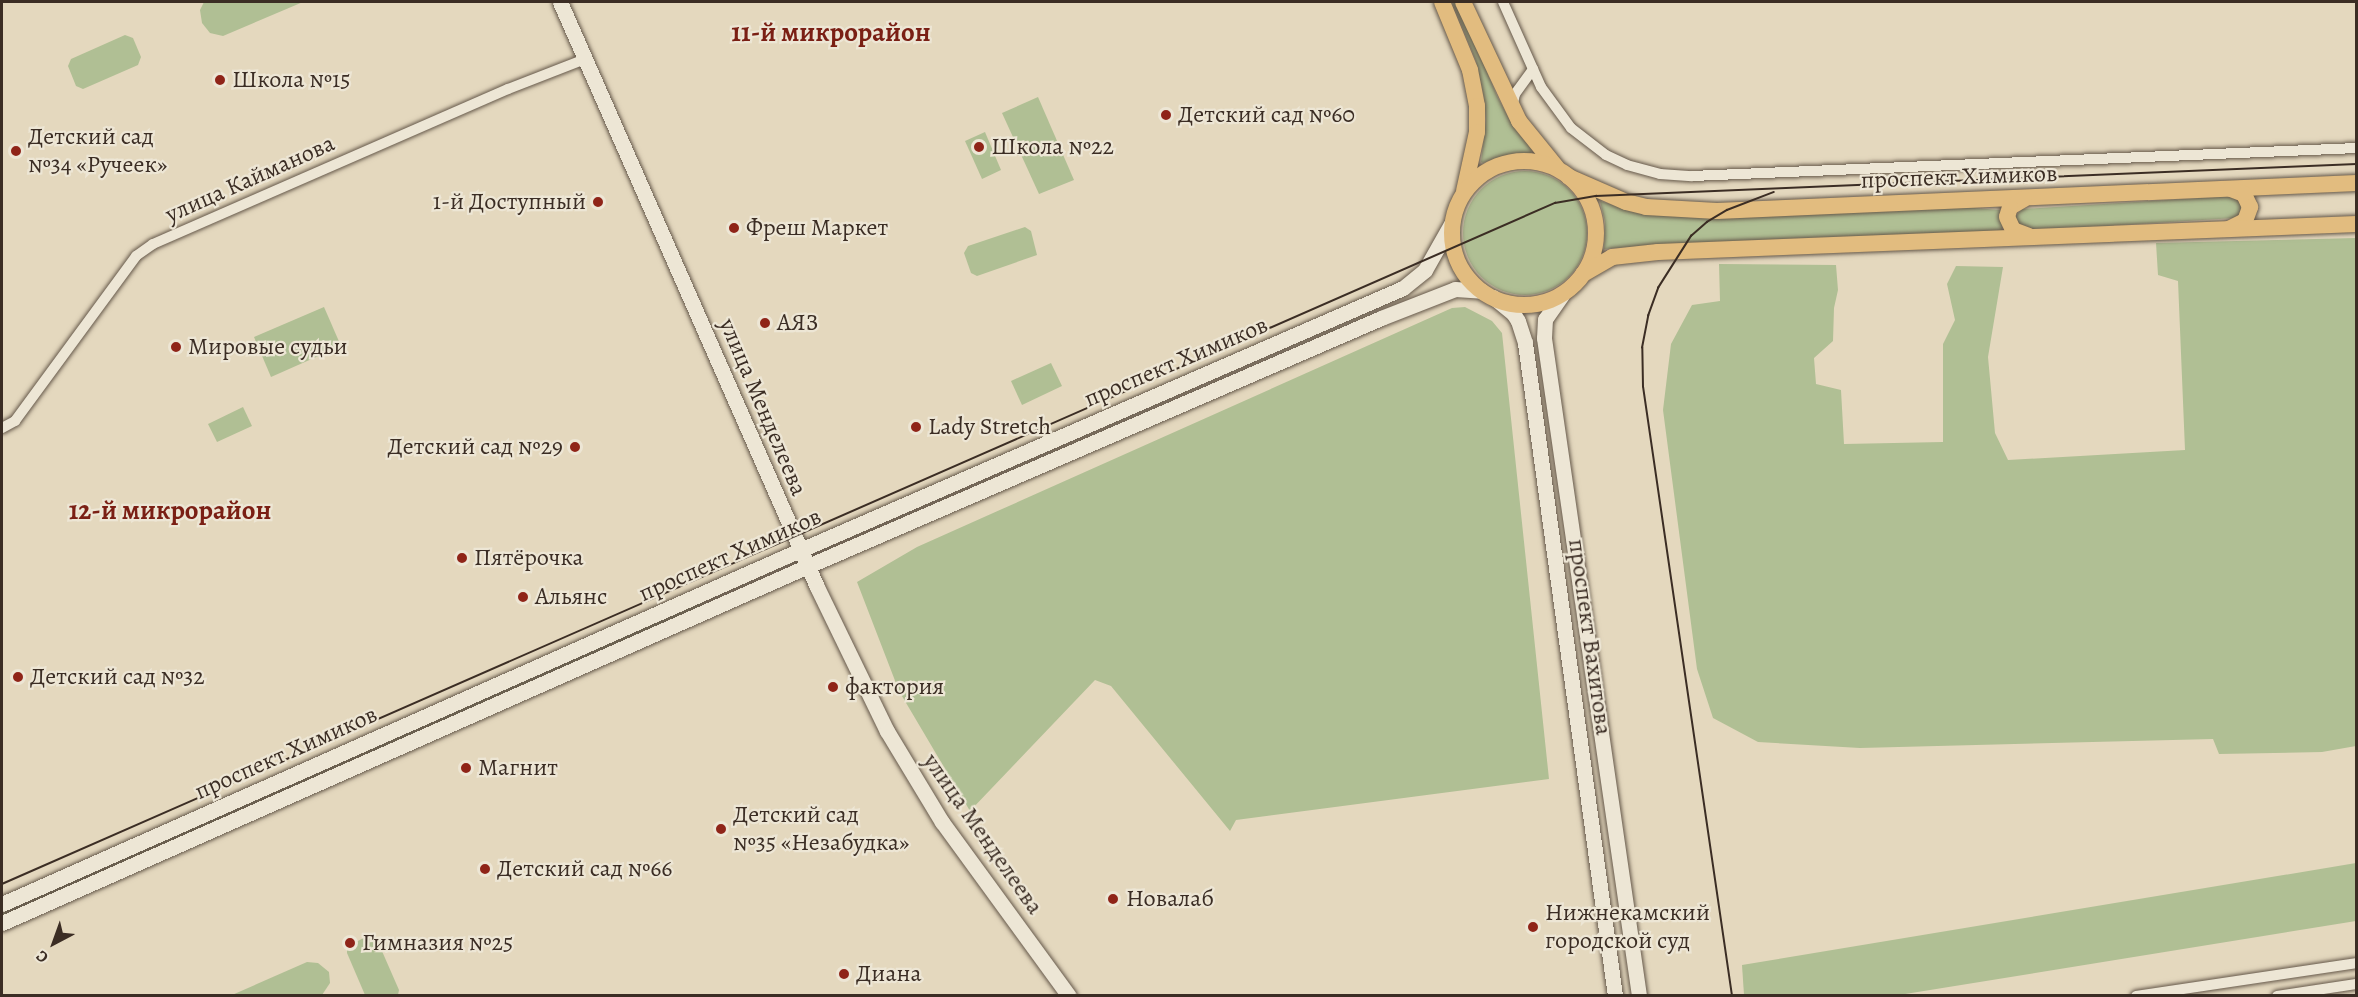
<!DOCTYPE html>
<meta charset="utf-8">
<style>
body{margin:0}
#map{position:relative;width:2358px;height:997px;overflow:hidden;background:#e4d8be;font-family:Alegreya,serif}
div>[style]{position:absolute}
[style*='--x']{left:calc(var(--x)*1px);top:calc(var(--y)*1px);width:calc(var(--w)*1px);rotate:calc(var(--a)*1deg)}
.green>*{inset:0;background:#b0bf94}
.round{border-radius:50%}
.roads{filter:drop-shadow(0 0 2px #65584a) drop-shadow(0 0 2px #65584a)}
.minor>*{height:10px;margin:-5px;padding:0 5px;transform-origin:5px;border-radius:5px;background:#ede6d5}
.secondary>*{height:15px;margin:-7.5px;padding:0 7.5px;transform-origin:7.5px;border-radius:7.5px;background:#ede6d5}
.primary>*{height:16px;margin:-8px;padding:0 8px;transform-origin:8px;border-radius:8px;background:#e2bc7f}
.primary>.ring{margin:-8px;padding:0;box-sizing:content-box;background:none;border:16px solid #e2bc7f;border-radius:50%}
.tram>*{height:1.5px;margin:-0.75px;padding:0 0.75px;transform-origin:0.75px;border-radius:0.75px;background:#3b2d24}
.dots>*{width:16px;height:16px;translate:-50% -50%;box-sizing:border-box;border:3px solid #ede6d5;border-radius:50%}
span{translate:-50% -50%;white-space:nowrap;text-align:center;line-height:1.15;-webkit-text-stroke:4.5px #ede6d5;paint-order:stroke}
.poi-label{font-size:24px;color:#3b2d24}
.left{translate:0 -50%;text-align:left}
.right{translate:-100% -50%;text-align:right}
.street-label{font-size:24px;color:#3b2d24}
.quarter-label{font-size:27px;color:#7a1f14;font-weight:700}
.frame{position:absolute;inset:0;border:3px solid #3b2d24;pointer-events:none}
.north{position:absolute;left:24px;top:913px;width:60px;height:60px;-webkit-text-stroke:4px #ede6d5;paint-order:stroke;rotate:221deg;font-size:16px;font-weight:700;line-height:24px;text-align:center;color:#3b2d24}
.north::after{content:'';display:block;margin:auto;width:21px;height:27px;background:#3b2d24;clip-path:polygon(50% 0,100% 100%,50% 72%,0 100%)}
</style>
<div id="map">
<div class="green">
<i style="clip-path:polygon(204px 2px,303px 2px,223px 36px,210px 33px,202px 23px,200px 10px)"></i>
<i style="clip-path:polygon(1452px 2px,1458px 2px,1497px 96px,1514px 128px,1532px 149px,1531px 153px,1506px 155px,1483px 163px,1481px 162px,1486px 120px,1484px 98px,1476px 61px)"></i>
<i style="clip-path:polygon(125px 35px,133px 38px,141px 57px,138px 65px,83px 89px,76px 86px,68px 66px,71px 59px)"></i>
<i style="clip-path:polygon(1038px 97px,1074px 180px,1039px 194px,1002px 113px)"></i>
<i style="clip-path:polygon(985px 132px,1001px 170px,982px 179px,965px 141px)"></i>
<i class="round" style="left:1463px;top:171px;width:124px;height:124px"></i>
<i style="clip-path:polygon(2231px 196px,2242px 203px,2242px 213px,2235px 218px,2025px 231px,2014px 218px,2022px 209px)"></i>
<i style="clip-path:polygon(1600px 201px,1645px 214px,1699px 218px,1961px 207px,2000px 210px,2003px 233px,1676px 244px,1604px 249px,1605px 222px)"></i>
<i style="clip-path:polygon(1025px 227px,1031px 231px,1037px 255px,977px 276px,971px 273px,964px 253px,968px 246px)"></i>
<i style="clip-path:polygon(2356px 238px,2356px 746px,2322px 752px,2219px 754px,2213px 739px,1860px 748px,1758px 742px,1713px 718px,1697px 669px,1663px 410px,1671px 344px,1692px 305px,1720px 301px,1719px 264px,1836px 265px,1838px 290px,1834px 308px,1833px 341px,1814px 358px,1816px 384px,1841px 390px,1844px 444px,1943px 442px,1943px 344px,1955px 320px,1947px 284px,1956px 266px,2003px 267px,1988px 357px,1995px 433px,2008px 460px,2185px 450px,2178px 281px,2158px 275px,2156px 243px)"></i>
<i style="clip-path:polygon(324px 307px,341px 346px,271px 377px,254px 337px)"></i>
<i style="clip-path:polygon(1465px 307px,1492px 321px,1502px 333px,1549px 779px,1236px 820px,1230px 831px,1111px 686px,1095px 680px,970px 811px,899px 691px,857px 582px,917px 547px,1452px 308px)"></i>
<i style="clip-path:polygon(1051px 363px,1062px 386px,1022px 405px,1011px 381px)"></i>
<i style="clip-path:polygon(243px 407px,252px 426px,217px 442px,208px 424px)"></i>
<i style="clip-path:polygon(699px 602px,701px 607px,2px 917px,2px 912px)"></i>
<i style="clip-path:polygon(2356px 863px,2356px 921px,1899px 995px,1744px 995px,1742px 965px)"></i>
<i style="clip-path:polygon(367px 936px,373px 937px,378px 942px,399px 990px,398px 995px,365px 995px,347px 953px,347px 947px)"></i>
<i style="clip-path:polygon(307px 962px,318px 963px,329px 972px,330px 983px,322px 995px,232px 995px)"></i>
</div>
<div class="roads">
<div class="minor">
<i style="--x:1503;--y:2;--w:93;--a:65.9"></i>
<i style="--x:1541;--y:87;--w:51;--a:53.8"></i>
<i style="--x:1571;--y:128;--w:44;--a:37.6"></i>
<i style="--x:1606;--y:155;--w:23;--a:25"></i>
<i style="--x:1627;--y:165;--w:34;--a:15"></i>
<i style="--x:1660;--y:174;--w:32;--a:4"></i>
<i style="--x:1692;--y:176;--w:665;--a:-2.41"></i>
<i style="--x:1512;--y:108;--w:14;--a:-78"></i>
<i style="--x:1515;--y:94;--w:31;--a:-54"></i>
<i style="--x:2;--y:428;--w:15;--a:-28"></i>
<i style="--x:15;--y:421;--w:205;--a:-53.7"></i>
<i style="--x:136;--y:256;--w:21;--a:-35"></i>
<i style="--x:153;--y:244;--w:387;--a:-23.6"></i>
<i style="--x:508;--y:89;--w:83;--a:-21.3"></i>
<i style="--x:2136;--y:996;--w:222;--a:-8.5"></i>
<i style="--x:2277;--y:996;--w:80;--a:-8.6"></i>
</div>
<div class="secondary">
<i style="--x:560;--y:2;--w:639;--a:66.28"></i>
<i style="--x:817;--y:587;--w:160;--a:64.1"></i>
<i style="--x:887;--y:731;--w:106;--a:58.9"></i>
<i style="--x:942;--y:822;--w:215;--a:53.9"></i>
<i style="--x:1562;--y:295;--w:29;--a:125"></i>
<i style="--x:1545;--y:319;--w:19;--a:93"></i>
<i style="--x:1544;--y:338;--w:665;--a:81.78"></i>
<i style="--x:1493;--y:297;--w:26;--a:39"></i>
<i style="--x:1513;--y:313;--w:9;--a:58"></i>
<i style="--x:1518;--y:321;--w:23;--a:72"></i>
<i style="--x:1525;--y:343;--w:659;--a:82.15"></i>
<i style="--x:2;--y:904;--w:853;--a:-23.92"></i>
<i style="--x:782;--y:558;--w:677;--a:-23.5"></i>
<i style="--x:1403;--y:288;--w:28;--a:-39"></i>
<i style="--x:1425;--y:270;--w:55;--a:-60.6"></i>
<i style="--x:2;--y:923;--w:882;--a:-23.89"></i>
<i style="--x:808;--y:566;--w:624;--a:-23.4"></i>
<i style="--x:1381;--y:318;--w:79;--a:-21.4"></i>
<i style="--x:1455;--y:289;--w:27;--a:4"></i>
</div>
<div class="primary">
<i style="--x:1442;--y:2;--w:74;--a:67.6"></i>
<i style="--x:1470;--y:70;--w:37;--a:79"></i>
<i style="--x:1477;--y:106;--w:26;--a:90"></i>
<i style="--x:1477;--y:132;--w:60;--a:102.4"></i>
<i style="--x:1463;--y:2;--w:132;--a:64.8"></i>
<i style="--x:1519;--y:121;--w:60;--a:51"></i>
<i class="ring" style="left:1452px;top:161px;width:128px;height:128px"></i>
<i style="--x:1569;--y:177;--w:62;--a:23.7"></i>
<i style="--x:1626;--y:202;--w:21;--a:14"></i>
<i style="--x:1646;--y:207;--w:71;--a:3.2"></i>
<i style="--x:1717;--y:211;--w:640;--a:-2.51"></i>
<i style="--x:2024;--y:199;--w:16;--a:150"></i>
<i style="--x:2010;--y:207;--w:10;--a:107"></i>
<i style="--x:2007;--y:217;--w:14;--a:65"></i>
<i style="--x:2013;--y:230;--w:17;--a:21"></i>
<i style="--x:2229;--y:229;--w:18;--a:-27"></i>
<i style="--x:2245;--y:221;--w:15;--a:-70"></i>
<i style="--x:2250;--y:207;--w:14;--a:-115"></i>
<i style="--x:2244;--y:194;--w:14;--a:-159"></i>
<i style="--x:1583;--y:274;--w:34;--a:-30"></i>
<i style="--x:1612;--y:257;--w:46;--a:-6.2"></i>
<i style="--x:1658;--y:252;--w:699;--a:-2.3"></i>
</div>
</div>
<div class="tram">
<i style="--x:2;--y:884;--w:1696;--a:-23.68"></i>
<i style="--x:1555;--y:203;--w:42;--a:-9.7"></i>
<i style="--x:1596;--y:196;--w:761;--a:-2.41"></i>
<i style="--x:1732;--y:996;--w:615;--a:-98.31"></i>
<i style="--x:1643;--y:387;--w:39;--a:-91"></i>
<i style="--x:1642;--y:348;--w:33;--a:-79"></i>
<i style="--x:1648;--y:316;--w:30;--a:-70"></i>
<i style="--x:1658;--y:288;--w:62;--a:-57.6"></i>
<i style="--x:1691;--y:236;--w:21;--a:-41"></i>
<i style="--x:1707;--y:222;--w:23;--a:-31"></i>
<i style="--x:1727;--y:210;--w:50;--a:-21"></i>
</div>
<div class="dots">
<i style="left:220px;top:80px;background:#8f2418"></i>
<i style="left:1166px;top:115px;background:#8f2418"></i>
<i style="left:979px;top:147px;background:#8f2418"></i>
<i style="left:16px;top:151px;background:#8f2418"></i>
<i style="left:598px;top:202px;background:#8f2418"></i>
<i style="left:734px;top:228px;background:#8f2418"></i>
<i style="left:765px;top:323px;background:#8f2418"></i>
<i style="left:176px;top:347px;background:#8f2418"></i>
<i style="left:916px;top:427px;background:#8f2418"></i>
<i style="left:575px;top:447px;background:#8f2418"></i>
<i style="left:462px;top:558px;background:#8f2418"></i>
<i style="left:523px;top:597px;background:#8f2418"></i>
<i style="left:18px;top:677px;background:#8f2418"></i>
<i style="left:833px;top:687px;background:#8f2418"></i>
<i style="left:466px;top:768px;background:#8f2418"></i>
<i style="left:721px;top:829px;background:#8f2418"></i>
<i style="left:485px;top:869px;background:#8f2418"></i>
<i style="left:1113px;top:899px;background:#8f2418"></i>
<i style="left:1533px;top:927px;background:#8f2418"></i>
<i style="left:350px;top:943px;background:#8f2418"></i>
<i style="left:844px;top:974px;background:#8f2418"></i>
</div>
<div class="poi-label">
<span class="left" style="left:232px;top:80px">Школа №15</span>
<span class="left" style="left:1178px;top:115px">Детский сад №60</span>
<span class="left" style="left:28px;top:151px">Детский сад<br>№34 «Ручеек»</span>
<span class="left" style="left:991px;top:147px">Школа №22</span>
<span class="right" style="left:586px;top:202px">1-й Доступный</span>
<span class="left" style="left:746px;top:228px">Фреш Маркет</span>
<span class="left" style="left:777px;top:323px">АЯЗ</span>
<span class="left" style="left:188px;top:347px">Мировые судьи</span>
<span class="left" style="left:928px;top:427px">Lady Stretch</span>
<span class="right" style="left:563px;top:447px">Детский сад №29</span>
<span class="left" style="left:474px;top:558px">Пятёрочка</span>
<span class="left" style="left:535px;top:597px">Альянс</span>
<span class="left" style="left:30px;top:677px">Детский сад №32</span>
<span class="left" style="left:845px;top:687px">фактория</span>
<span class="left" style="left:478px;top:768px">Магнит</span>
<span class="left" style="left:733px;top:829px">Детский сад<br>№35 «Незабудка»</span>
<span class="left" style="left:497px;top:869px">Детский сад №66</span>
<span class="left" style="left:1126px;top:899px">Новалаб</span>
<span class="left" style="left:1545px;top:927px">Нижнекамский<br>городской суд</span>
<span class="left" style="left:362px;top:943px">Гимназия №25</span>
<span class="left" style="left:856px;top:974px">Диана</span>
</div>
<div class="street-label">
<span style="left:1959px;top:177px;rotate:-2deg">проспект Химиков</span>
<span style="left:250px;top:179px;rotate:-24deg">улица Кайманова</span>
<span style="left:1176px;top:362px;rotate:-23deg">проспект Химиков</span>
<span style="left:763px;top:407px;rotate:67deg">улица Менделеева</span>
<span style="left:730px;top:555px;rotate:-24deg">проспект Химиков</span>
<span style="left:1590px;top:637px;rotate:82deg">проспект Вахитова</span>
<span style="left:286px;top:753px;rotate:-24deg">проспект Химиков</span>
<span style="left:983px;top:834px;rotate:55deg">улица Менделеева</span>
</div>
<div class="quarter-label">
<span style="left:831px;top:33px">11-й микрорайон</span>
<span style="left:170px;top:511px">12-й микрорайон</span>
</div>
<div class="frame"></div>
<div class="north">С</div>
</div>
